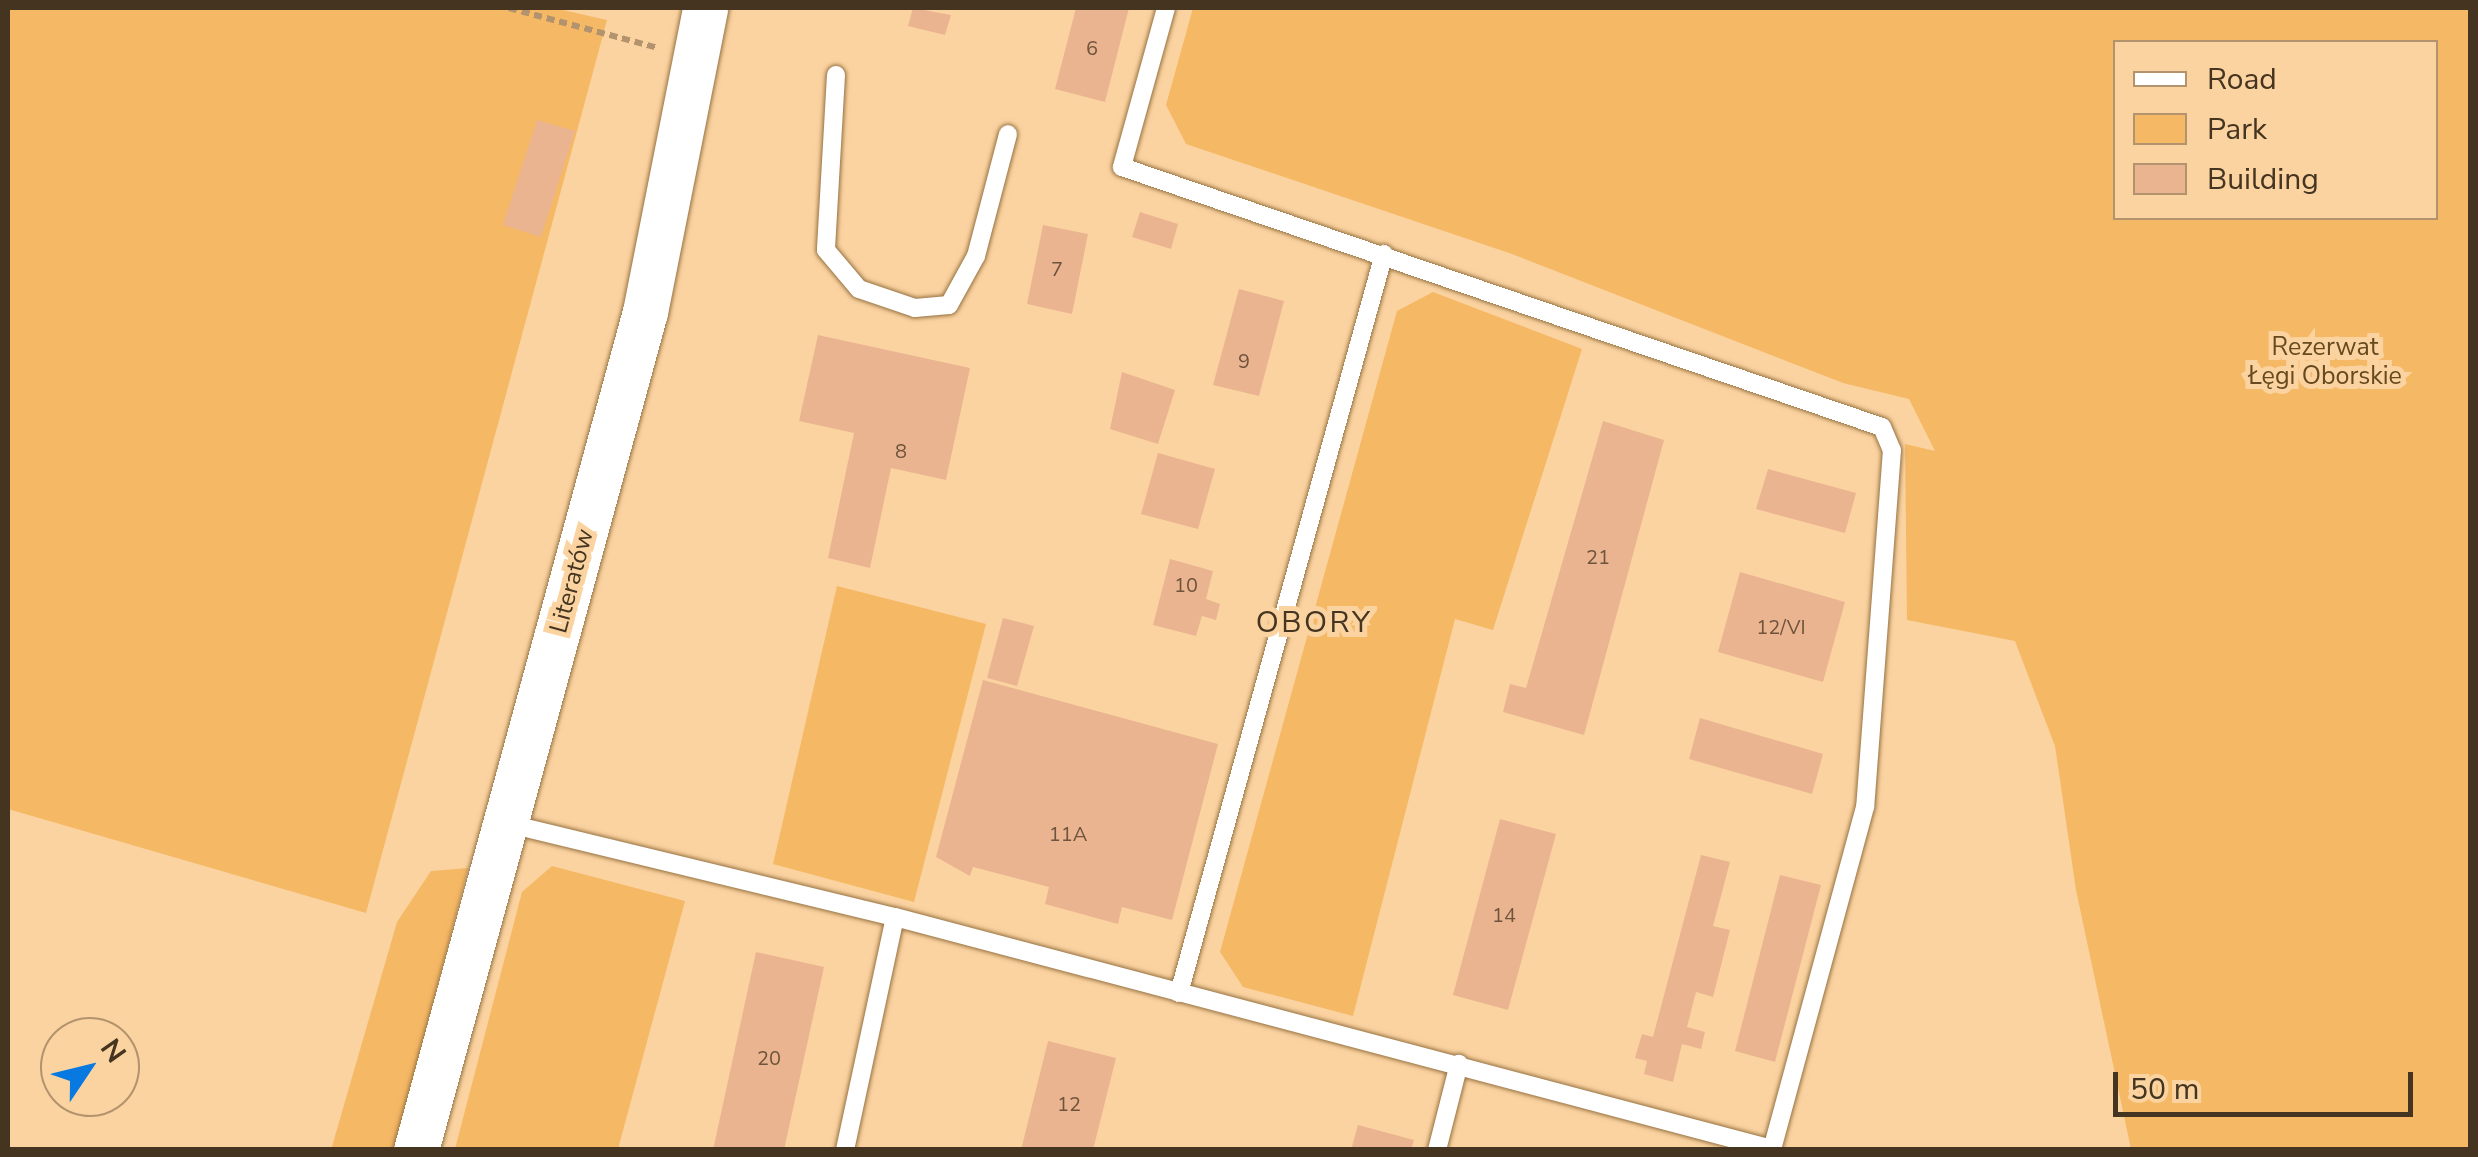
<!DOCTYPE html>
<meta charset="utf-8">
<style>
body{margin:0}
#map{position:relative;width:2478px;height:1157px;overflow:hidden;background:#fbd3a0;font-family:"Nunito Sans",sans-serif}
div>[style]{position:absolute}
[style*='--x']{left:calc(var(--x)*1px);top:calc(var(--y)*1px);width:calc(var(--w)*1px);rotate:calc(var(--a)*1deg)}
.green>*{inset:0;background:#f5b865}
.building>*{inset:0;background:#ebb491}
.path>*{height:6px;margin-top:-3px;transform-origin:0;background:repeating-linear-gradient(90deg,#b2936d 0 8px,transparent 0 13px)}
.roads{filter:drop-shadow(0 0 2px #967242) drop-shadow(0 0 2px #967242)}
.service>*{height:18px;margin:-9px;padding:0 9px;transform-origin:9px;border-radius:9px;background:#fff}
.tertiary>*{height:45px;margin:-22.5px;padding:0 22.5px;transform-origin:22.5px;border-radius:22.5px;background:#fff}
span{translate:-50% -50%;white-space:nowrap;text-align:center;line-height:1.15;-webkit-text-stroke:10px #fbd3a0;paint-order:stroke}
.number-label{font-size:20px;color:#6e543c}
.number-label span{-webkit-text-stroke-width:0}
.park-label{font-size:25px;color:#66491e}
.street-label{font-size:25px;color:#443420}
.quarter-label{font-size:30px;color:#443420;letter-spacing:2.5px}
.frame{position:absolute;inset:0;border:10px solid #443420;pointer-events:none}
.legend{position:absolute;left:2113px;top:40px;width:325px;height:180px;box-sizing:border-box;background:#fbd3a0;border:2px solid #b2936d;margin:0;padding:12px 18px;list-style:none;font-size:30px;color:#443420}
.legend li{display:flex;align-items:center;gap:20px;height:50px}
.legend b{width:50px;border:2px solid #b2936d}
.north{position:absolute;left:40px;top:1017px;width:100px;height:100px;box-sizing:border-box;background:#fbd3a0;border:2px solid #b2936d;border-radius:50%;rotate:55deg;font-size:28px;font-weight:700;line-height:40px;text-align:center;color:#443420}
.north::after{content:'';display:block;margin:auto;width:35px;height:45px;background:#0779e1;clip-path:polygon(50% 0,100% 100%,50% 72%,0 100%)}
.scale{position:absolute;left:2113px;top:1072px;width:300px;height:45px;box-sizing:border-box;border:5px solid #443420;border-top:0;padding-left:12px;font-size:30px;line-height:35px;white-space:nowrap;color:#443420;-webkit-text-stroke:8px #fbd3a0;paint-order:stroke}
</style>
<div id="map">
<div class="green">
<i style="clip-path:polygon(8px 8px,554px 8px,607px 20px,366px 913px,8px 809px)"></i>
<i style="clip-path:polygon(evenodd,1193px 8px,2470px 8px,2470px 1149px,2131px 1149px,2076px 890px,2055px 746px,2015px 641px,1907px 620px,1905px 444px,1935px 451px,1909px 399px,1843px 383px,1512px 254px,1186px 144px,1166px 105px,1193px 8px,2116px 42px,2436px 42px,2436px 218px,2116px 218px,2116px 42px)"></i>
<i style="clip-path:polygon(1433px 292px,1582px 349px,1493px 630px,1455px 619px,1353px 1016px,1243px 987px,1220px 952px,1397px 311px)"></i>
<i style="clip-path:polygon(837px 586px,986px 624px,914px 902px,773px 864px)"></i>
<i style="clip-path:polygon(552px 866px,685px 901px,618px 1149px,455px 1149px,522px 892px)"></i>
<i style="clip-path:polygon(468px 868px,395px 1149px,331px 1150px,397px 922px,431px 871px)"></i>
</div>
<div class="building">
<i style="clip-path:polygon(913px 8px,951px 15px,945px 35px,908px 26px)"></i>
<i style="clip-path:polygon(1076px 8px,1129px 8px,1105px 102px,1055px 89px)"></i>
<i style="clip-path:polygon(537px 120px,575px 131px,541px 237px,503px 225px)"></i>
<i style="clip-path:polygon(1140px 212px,1178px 224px,1171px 249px,1132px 237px)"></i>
<i style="clip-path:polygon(1043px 225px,1088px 234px,1072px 314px,1027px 304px)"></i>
<i style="clip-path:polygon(1239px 289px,1284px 301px,1259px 396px,1213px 385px)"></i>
<i style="clip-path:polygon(818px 335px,970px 368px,946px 480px,891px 468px,870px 568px,828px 558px,854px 433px,799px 421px)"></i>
<i style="clip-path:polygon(1122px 372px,1175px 390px,1158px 444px,1110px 429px)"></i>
<i style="clip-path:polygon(1603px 421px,1664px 440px,1584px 735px,1503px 712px,1510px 684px,1526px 688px)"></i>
<i style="clip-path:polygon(1158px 453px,1215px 469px,1198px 529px,1141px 514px)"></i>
<i style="clip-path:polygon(1768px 469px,1856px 493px,1845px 533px,1756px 509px)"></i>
<i style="clip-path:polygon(1170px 559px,1213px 571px,1206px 599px,1220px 604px,1216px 620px,1202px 616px,1196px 636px,1153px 625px)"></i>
<i style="clip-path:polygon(1740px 572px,1845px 602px,1823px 682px,1718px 652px)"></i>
<i style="clip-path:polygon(1003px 618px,1034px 626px,1017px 686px,987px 678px)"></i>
<i style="clip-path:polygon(983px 680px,1218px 744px,1172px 920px,1122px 907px,1118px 924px,1045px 904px,1049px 887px,973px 867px,970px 876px,936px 857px)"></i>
<i style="clip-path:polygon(1700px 718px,1823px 754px,1812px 794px,1689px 759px)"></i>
<i style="clip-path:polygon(1500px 819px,1556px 834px,1508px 1010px,1453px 995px)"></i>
<i style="clip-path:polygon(1701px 855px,1730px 862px,1713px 926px,1730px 930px,1713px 997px,1696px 992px,1687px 1027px,1705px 1032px,1701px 1049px,1682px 1044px,1673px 1082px,1644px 1074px,1647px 1061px,1635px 1058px,1642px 1034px,1653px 1037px)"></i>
<i style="clip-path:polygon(1780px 875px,1821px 885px,1775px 1062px,1735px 1051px)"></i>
<i style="clip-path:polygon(756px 952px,824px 967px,784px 1150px,713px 1150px)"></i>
<i style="clip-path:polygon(1048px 1041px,1116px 1058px,1093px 1150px,1021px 1150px)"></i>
<i style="clip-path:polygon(1358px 1125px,1414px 1140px,1411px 1150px,1351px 1150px)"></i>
</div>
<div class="path">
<i style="--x:509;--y:8;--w:154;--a:15"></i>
</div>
<div class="roads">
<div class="service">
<i style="--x:1166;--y:8;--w:165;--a:105.5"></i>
<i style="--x:1122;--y:167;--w:803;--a:18.89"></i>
<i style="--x:1882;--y:427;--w:25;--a:67"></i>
<i style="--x:1892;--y:450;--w:358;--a:94.3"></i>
<i style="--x:1865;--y:807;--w:355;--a:105.2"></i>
<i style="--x:836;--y:75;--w:175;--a:93.3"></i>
<i style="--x:826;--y:250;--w:51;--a:49.8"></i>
<i style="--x:859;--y:289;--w:59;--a:18.7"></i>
<i style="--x:915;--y:308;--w:34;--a:-5"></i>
<i style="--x:949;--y:305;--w:56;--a:-61.1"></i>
<i style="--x:976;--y:256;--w:126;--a:-75.3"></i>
<i style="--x:506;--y:823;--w:400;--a:13.6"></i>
<i style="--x:895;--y:917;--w:907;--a:14.82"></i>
<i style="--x:1179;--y:993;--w:767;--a:-74.5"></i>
<i style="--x:845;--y:1150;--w:238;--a:-77.9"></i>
<i style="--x:1437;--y:1150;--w:89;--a:-75.7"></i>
</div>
<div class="tertiary">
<i style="--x:416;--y:1150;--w:869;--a:-74.72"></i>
<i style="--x:645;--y:312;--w:310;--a:-78.8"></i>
</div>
</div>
<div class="number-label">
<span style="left:1092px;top:48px">6</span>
<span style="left:1057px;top:269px">7</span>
<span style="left:1244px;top:361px">9</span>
<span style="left:901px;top:451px">8</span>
<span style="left:1598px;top:557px">21</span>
<span style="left:1186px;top:585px">10</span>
<span style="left:1781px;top:627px">12/VI</span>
<span style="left:1068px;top:834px">11A</span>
<span style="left:1504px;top:915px">14</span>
<span style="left:769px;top:1058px">20</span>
<span style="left:1069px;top:1104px">12</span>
</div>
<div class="park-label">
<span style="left:2325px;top:362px">Rezerwat<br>Łęgi Oborskie</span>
</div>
<div class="street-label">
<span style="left:572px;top:581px;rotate:-75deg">Literatów</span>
</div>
<div class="quarter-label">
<span style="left:1314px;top:623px">OBORY</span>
</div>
<div class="frame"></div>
<ul class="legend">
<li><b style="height:12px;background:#fff"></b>Road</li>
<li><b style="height:28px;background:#f5b865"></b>Park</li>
<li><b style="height:28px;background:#ebb491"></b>Building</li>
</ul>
<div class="north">N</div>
<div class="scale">50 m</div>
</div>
